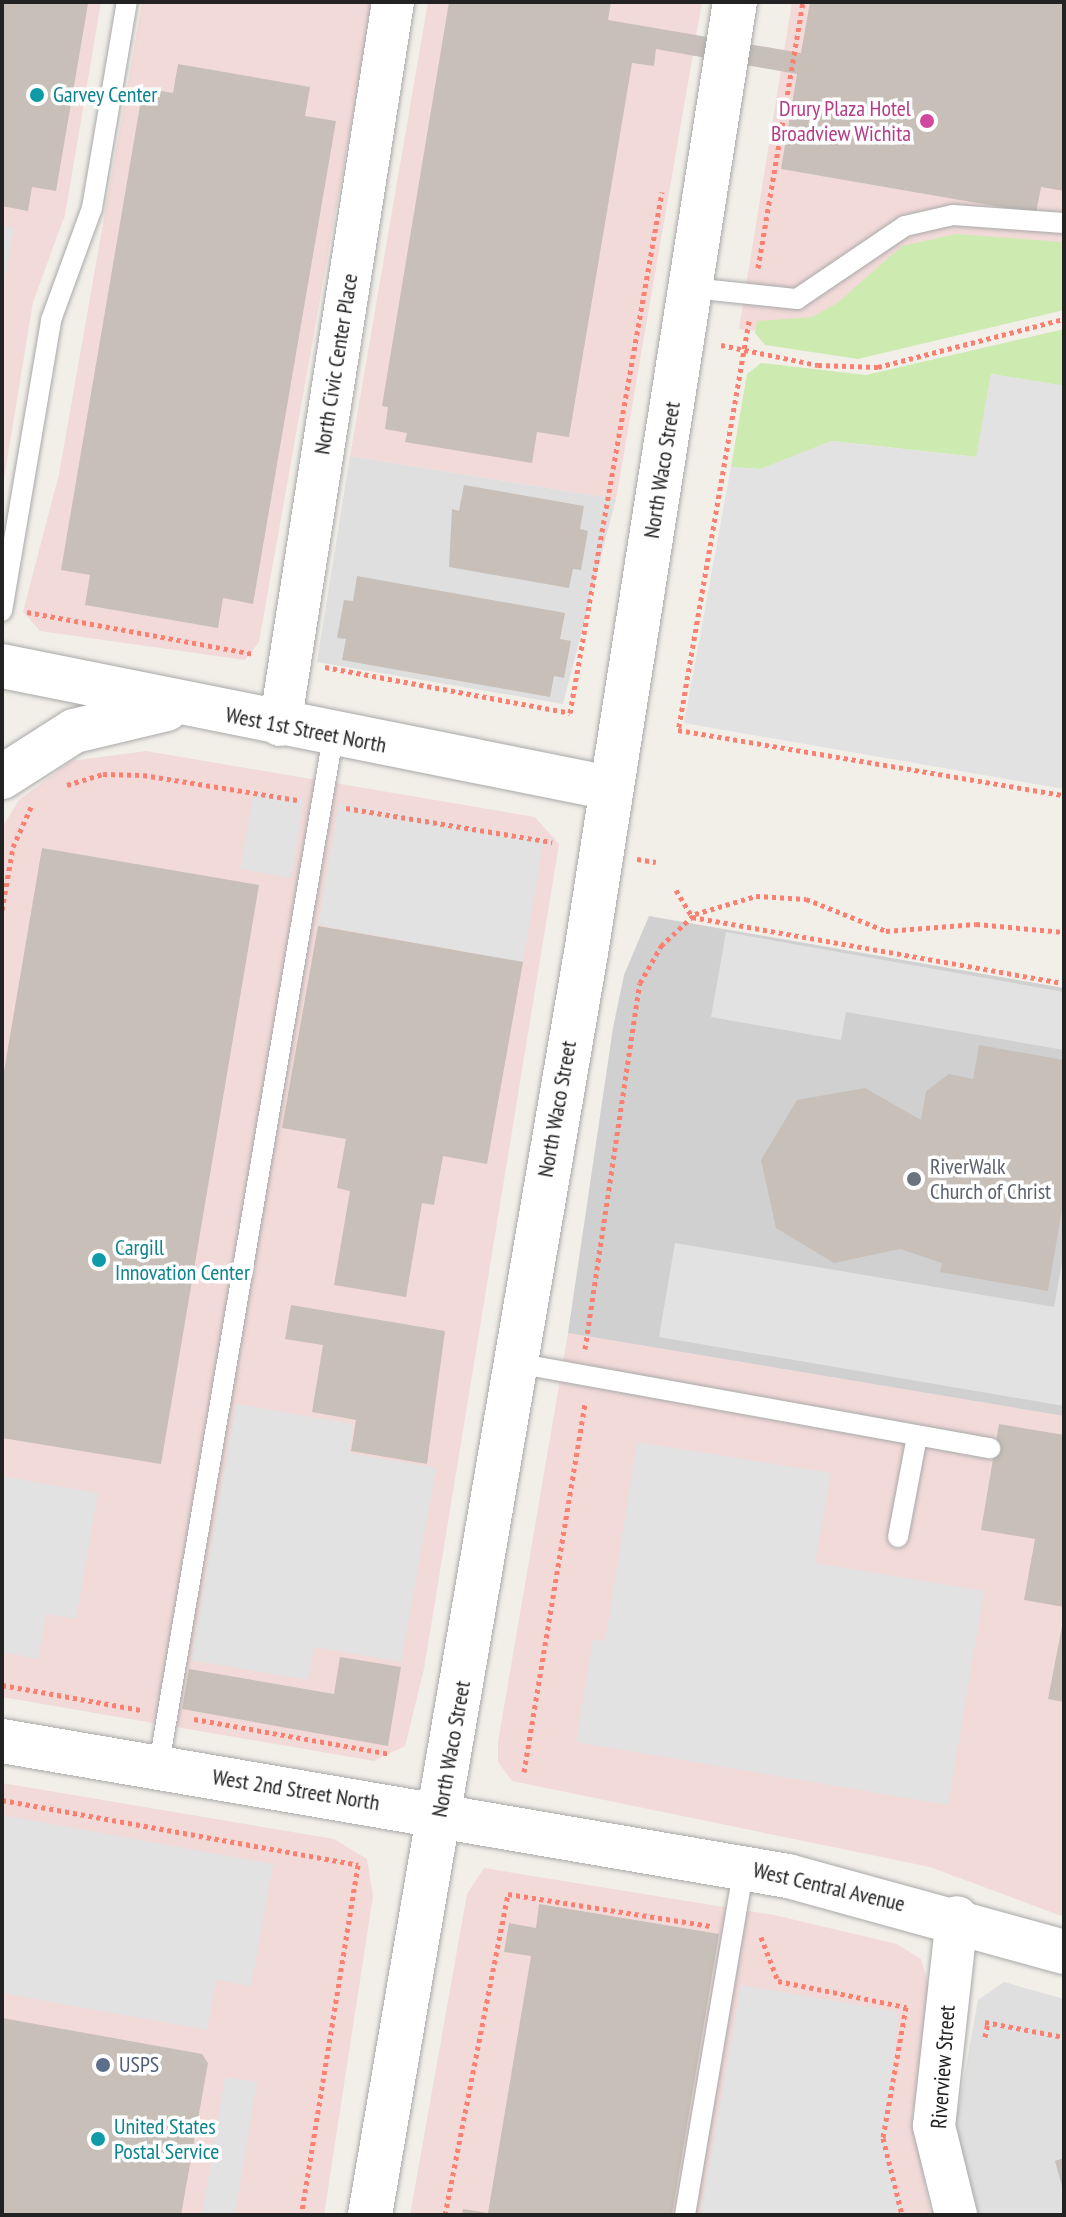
<!DOCTYPE html>
<style>
body{margin:0}
#map{position:relative;width:1066px;height:2217px;overflow:hidden;background:#f2efe9;font-family:"PT Sans Narrow",sans-serif}
div>[style]{position:absolute}
[style*='--x']{left:calc(var(--x)*1px);top:calc(var(--y)*1px);width:calc(var(--w)*1px);rotate:calc(var(--a)*1deg)}
.residential>*{inset:0;background:#e0dfdf}
.commercial>*{inset:0;background:#f2dad9}
.religious>*{inset:0;background:#d0d0d0}
.grass>*{inset:0;background:#cdebb0}
.parking>*{inset:0;background:#e2e2e2}
.building>*{inset:0;background:#c7bfb8}
.path>*{height:5px;margin-top:-2.5px;transform-origin:0;background:repeating-linear-gradient(90deg,#fa8072 0 4px,transparent 0 8px)}
.roads{filter:drop-shadow(0 0 2px #a9a9a9) drop-shadow(0 0 2px #a9a9a9)}
.service>*{height:20px;margin:-10px;padding:0 10px;transform-origin:10px;border-radius:10px;background:#fff}
.minor>*{height:42px;margin:-21px;padding:0 21px;transform-origin:21px;border-radius:21px;background:#fff}
.tertiary>*{height:44px;margin:-22px;padding:0 22px;transform-origin:22px;border-radius:22px;background:#fff}
.dots>*{width:22px;height:22px;translate:-50% -50%;box-sizing:border-box;border:4px solid #fff;border-radius:50%}
span{translate:-50% -50%;white-space:nowrap;text-align:center;line-height:1.15;-webkit-text-stroke:7px #fff;paint-order:stroke}
.culture-label{font-size:22px;color:#0d838f}
.left{translate:0 -50%;text-align:left}
.hotel-label{font-size:22px;color:#b23c85}
.right{translate:-100% -50%;text-align:right}
.street-label{font-size:22px;color:#222}
.worship-label{font-size:22px;color:#5b616d}
.service-label{font-size:22px;color:#4e5e75}
.frame{position:absolute;inset:0;border:4px solid #222;pointer-events:none}
</style>
<div id="map">
<div class="residential">
<i style="clip-path:polygon(350px 456px,616px 499px,563px 704px,317px 662px)"></i>
<i style="clip-path:polygon(1004px 1982px,1064px 1999px,1064px 2215px,979px 2215px,955px 2127px,978px 2000px)"></i>
</div>
<div class="commercial">
<i style="clip-path:polygon(2px 2px,101px 2px,65px 215px,33px 302px,2px 491px)"></i>
<i style="clip-path:polygon(142px 2px,373px 2px,259px 642px,245px 660px,40px 631px,23px 612px,59px 474px)"></i>
<i style="clip-path:polygon(428px 2px,702px 2px,616px 499px,350px 456px)"></i>
<i style="clip-path:polygon(792px 2px,1064px 2px,1064px 262px,797px 335px,739px 329px)"></i>
<i style="clip-path:polygon(146px 751px,535px 817px,559px 844px,424px 1669px,405px 1746px,374px 1761px,2px 1697px,2px 828px,19px 800px,71px 761px)"></i>
<i style="clip-path:polygon(568px 1333px,1064px 1416px,1064px 1917px,930px 1867px,512px 1781px,498px 1762px,498px 1742px)"></i>
<i style="clip-path:polygon(2px 1783px,334px 1839px,367px 1859px,373px 1896px,324px 2215px,2px 2215px)"></i>
<i style="clip-path:polygon(484px 1868px,774px 1915px,897px 1944px,921px 1959px,933px 2000px,912px 2117px,931px 2215px,410px 2215px,467px 1894px)"></i>
</div>
<div class="religious">
<i style="clip-path:polygon(649px 916px,1064px 988px,1064px 1416px,568px 1333px,613px 1028px,624px 975px)"></i>
</div>
<div class="grass">
<i style="clip-path:polygon(956px 234px,1064px 242px,1064px 310px,858px 359px,765px 345px,755px 333px,757px 321px,812px 317px,837px 303px,902px 246px)"></i>
<i style="clip-path:polygon(1064px 329px,1064px 386px,991px 374px,977px 457px,832px 441px,761px 469px,731px 467px,747px 374px,761px 363px,866px 375px)"></i>
</div>
<div class="parking">
<i style="clip-path:polygon(2px 226px,14px 228px,2px 296px)"></i>
<i style="clip-path:polygon(991px 374px,1064px 386px,1064px 789px,684px 723px,731px 467px,761px 469px,831px 441px,976px 457px)"></i>
<i style="clip-path:polygon(254px 791px,304px 799px,291px 878px,240px 869px)"></i>
<i style="clip-path:polygon(339px 803px,544px 839px,523px 962px,318px 925px)"></i>
<i style="clip-path:polygon(726px 932px,1064px 992px,1064px 1050px,846px 1012px,841px 1040px,711px 1017px)"></i>
<i style="clip-path:polygon(675px 1243px,1054px 1307px,1064px 1250px,1064px 1406px,659px 1337px)"></i>
<i style="clip-path:polygon(236px 1404px,353px 1424px,349px 1453px,436px 1468px,401px 1662px,314px 1647px,308px 1680px,191px 1660px)"></i>
<i style="clip-path:polygon(637px 1442px,831px 1473px,815px 1563px,984px 1591px,948px 1805px,576px 1742px,593px 1639px,605px 1641px)"></i>
<i style="clip-path:polygon(2px 1476px,98px 1493px,76px 1619px,46px 1614px,38px 1659px,2px 1652px)"></i>
<i style="clip-path:polygon(2px 1815px,273px 1864px,251px 1986px,216px 1980px,207px 2030px,2px 1993px)"></i>
<i style="clip-path:polygon(741px 1985px,898px 2012px,887px 2152px,904px 2215px,700px 2215px)"></i>
<i style="clip-path:polygon(225px 2077px,257px 2082px,235px 2215px,202px 2215px)"></i>
</div>
<div class="building">
<i style="clip-path:polygon(2px 2px,88px 4px,56px 191px,32px 187px,28px 211px,2px 206px)"></i>
<i style="clip-path:polygon(449px 2px,611px 2px,608px 20px,801px 53px,810px 2px,1064px 2px,1064px 191px,1041px 187px,1036px 213px,781px 169px,797px 74px,656px 49px,654px 66px,632px 63px,569px 437px,537px 432px,532px 463px,405px 442px,407px 433px,385px 429px,388px 407px,382px 406px)"></i>
<i style="clip-path:polygon(178px 64px,310px 87px,305px 116px,336px 121px,253px 604px,223px 598px,218px 628px,85px 605px,90px 575px,61px 570px,143px 88px,173px 93px)"></i>
<i style="clip-path:polygon(464px 485px,584px 506px,580px 529px,588px 531px,581px 570px,573px 569px,569px 588px,449px 567px,452px 509px,459px 511px)"></i>
<i style="clip-path:polygon(357px 576px,565px 613px,560px 639px,571px 641px,564px 678px,554px 676px,550px 697px,342px 660px,346px 639px,337px 638px,344px 600px,353px 601px)"></i>
<i style="clip-path:polygon(42px 848px,259px 885px,161px 1464px,2px 1438px,2px 1083px)"></i>
<i style="clip-path:polygon(318px 926px,523px 962px,487px 1164px,443px 1156px,434px 1205px,422px 1203px,406px 1297px,334px 1285px,350px 1191px,337px 1188px,346px 1139px,282px 1128px)"></i>
<i style="clip-path:polygon(979px 1045px,1064px 1060px,1064px 1198px,1048px 1291px,940px 1272px,942px 1263px,900px 1249px,834px 1263px,776px 1228px,761px 1160px,797px 1100px,865px 1088px,921px 1120px,926px 1091px,949px 1074px,973px 1079px)"></i>
<i style="clip-path:polygon(291px 1305px,445px 1331px,427px 1464px,351px 1451px,356px 1420px,312px 1412px,323px 1345px,285px 1339px)"></i>
<i style="clip-path:polygon(999px 1424px,1064px 1435px,1064px 1607px,1024px 1600px,1035px 1539px,981px 1530px)"></i>
<i style="clip-path:polygon(1064px 1616px,1064px 1702px,1048px 1699px)"></i>
<i style="clip-path:polygon(340px 1657px,401px 1667px,388px 1746px,182px 1709px,189px 1669px,334px 1694px)"></i>
<i style="clip-path:polygon(539px 1904px,719px 1934px,672px 2215px,462px 2215px,463px 2209px,488px 2213px,531px 1956px,504px 1952px,509px 1923px,536px 1928px)"></i>
<i style="clip-path:polygon(2px 2018px,202px 2054px,208px 2063px,181px 2215px,2px 2215px)"></i>
<i style="clip-path:polygon(1064px 2158px,1064px 2190px,1063px 2190px,1055px 2161px)"></i>
</div>
<div class="path">
<i style="--x:758;--y:268;--w:270;--a:-80.4"></i>
<i style="--x:749;--y:321;--w:415;--a:99.8"></i>
<i style="--x:678;--y:730;--w:391;--a:9.6"></i>
<i style="--x:721;--y:345;--w:99;--a:11.7"></i>
<i style="--x:818;--y:365;--w:60;--a:1.9"></i>
<i style="--x:878;--y:367;--w:192;--a:-14.5"></i>
<i style="--x:27;--y:612;--w:230;--a:10.5"></i>
<i style="--x:325;--y:667;--w:249;--a:10.6"></i>
<i style="--x:570;--y:713;--w:529;--a:-79.99"></i>
<i style="--x:67;--y:785;--w:38;--a:-17"></i>
<i style="--x:103;--y:774;--w:40;--a:1.4"></i>
<i style="--x:143;--y:775;--w:156;--a:9.2"></i>
<i style="--x:346;--y:808;--w:209;--a:9.4"></i>
<i style="--x:637;--y:859;--w:19;--a:9"></i>
<i style="--x:676;--y:890;--w:31;--a:59"></i>
<i style="--x:692;--y:917;--w:378;--a:10.1"></i>
<i style="--x:2;--y:910;--w:64;--a:-80.1"></i>
<i style="--x:13;--y:847;--w:44;--a:-65.8"></i>
<i style="--x:585;--y:1349;--w:370;--a:-81.5"></i>
<i style="--x:640;--y:983;--w:43;--a:-60.4"></i>
<i style="--x:661;--y:946;--w:47;--a:-43.3"></i>
<i style="--x:695;--y:914;--w:64;--a:-16.4"></i>
<i style="--x:756;--y:896;--w:50;--a:3.4"></i>
<i style="--x:806;--y:899;--w:86;--a:21.8"></i>
<i style="--x:886;--y:931;--w:90;--a:-4.4"></i>
<i style="--x:976;--y:924;--w:88;--a:5.2"></i>
<i style="--x:2;--y:1685;--w:141;--a:10.2"></i>
<i style="--x:194;--y:1719;--w:199;--a:10.1"></i>
<i style="--x:524;--y:1772;--w:375;--a:-80.6"></i>
<i style="--x:2;--y:1800;--w:362;--a:10.3"></i>
<i style="--x:358;--y:1865;--w:355;--a:99.2"></i>
<i style="--x:761;--y:1937;--w:47;--a:68.9"></i>
<i style="--x:778;--y:1981;--w:131;--a:11.5"></i>
<i style="--x:906;--y:2007;--w:133;--a:100"></i>
<i style="--x:883;--y:2138;--w:79;--a:76.1"></i>
<i style="--x:985;--y:2022;--w:80;--a:10.8"></i>
<i style="--x:985;--y:2037;--w:15;--a:-79"></i>
<i style="--x:445;--y:2215;--w:327;--a:-78.9"></i>
<i style="--x:508;--y:1894;--w:205;--a:9"></i>
</div>
<div class="roads">
<div class="service">
<i style="--x:692;--y:288;--w:106;--a:6"></i>
<i style="--x:797;--y:299;--w:130;--a:-34.1"></i>
<i style="--x:905;--y:226;--w:49;--a:-12.9"></i>
<i style="--x:953;--y:215;--w:111;--a:4.1"></i>
<i style="--x:2;--y:611;--w:295;--a:-80.4"></i>
<i style="--x:51;--y:320;--w:119;--a:-69.9"></i>
<i style="--x:92;--y:208;--w:209;--a:-80.4"></i>
<i style="--x:516;--y:1363;--w:482;--a:10.2"></i>
<i style="--x:898;--y:1537;--w:103;--a:-79.3"></i>
<i style="--x:158;--y:1770;--w:1049;--a:-80.39"></i>
<i style="--x:685;--y:2215;--w:352;--a:-80.4"></i>
</div>
<div class="minor">
<i style="--x:280;--y:725;--w:732;--a:-81.12"></i>
<i style="--x:956;--y:2215;--w:92;--a:-103.9"></i>
<i style="--x:934;--y:2126;--w:210;--a:-83.7"></i>
</div>
<div class="tertiary">
<i style="--x:2;--y:666;--w:620;--a:11.35"></i>
<i style="--x:2;--y:777;--w:85;--a:-32.6"></i>
<i style="--x:74;--y:731;--w:95;--a:-13.4"></i>
<i style="--x:2;--y:1741;--w:798;--a:9.75"></i>
<i style="--x:788;--y:1876;--w:286;--a:15.4"></i>
<i style="--x:370;--y:2215;--w:1280;--a:-80.29"></i>
<i style="--x:586;--y:953;--w:963;--a:-81.1"></i>
</div>
</div>
<div class="dots">
<i style="left:37px;top:95px;background:#0f9aa8"></i>
<i style="left:927px;top:121px;background:#d1479c"></i>
<i style="left:914px;top:1179px;background:#6b7280"></i>
<i style="left:99px;top:1260px;background:#0f9aa8"></i>
<i style="left:103px;top:2065px;background:#5c6f8a"></i>
<i style="left:98px;top:2139px;background:#0f9aa8"></i>
</div>
<div class="culture-label">
<span class="left" style="left:53px;top:95px">Garvey Center</span>
<span class="left" style="left:115px;top:1260px">Cargill<br>Innovation Center</span>
<span class="left" style="left:114px;top:2139px">United States<br>Postal Service</span>
</div>
<div class="hotel-label">
<span class="right" style="left:911px;top:121px">Drury Plaza Hotel<br>Broadview Wichita</span>
</div>
<div class="street-label">
<span style="left:336px;top:364px;rotate:-81deg">North Civic Center Place</span>
<span style="left:662px;top:470px;rotate:-81deg">North Waco Street</span>
<span style="left:306px;top:730px;rotate:11deg">West 1st Street North</span>
<span style="left:557px;top:1109px;rotate:-80deg">North Waco Street</span>
<span style="left:451px;top:1749px;rotate:-80deg">North Waco Street</span>
<span style="left:296px;top:1790px;rotate:9deg">West 2nd Street North</span>
<span style="left:829px;top:1887px;rotate:13deg">West Central Avenue</span>
<span style="left:943px;top:2067px;rotate:-86deg">Riverview Street</span>
</div>
<div class="worship-label">
<span class="left" style="left:930px;top:1179px">RiverWalk<br>Church of Christ</span>
</div>
<div class="service-label">
<span class="left" style="left:119px;top:2065px">USPS</span>
</div>
<div class="frame"></div>
</div>
